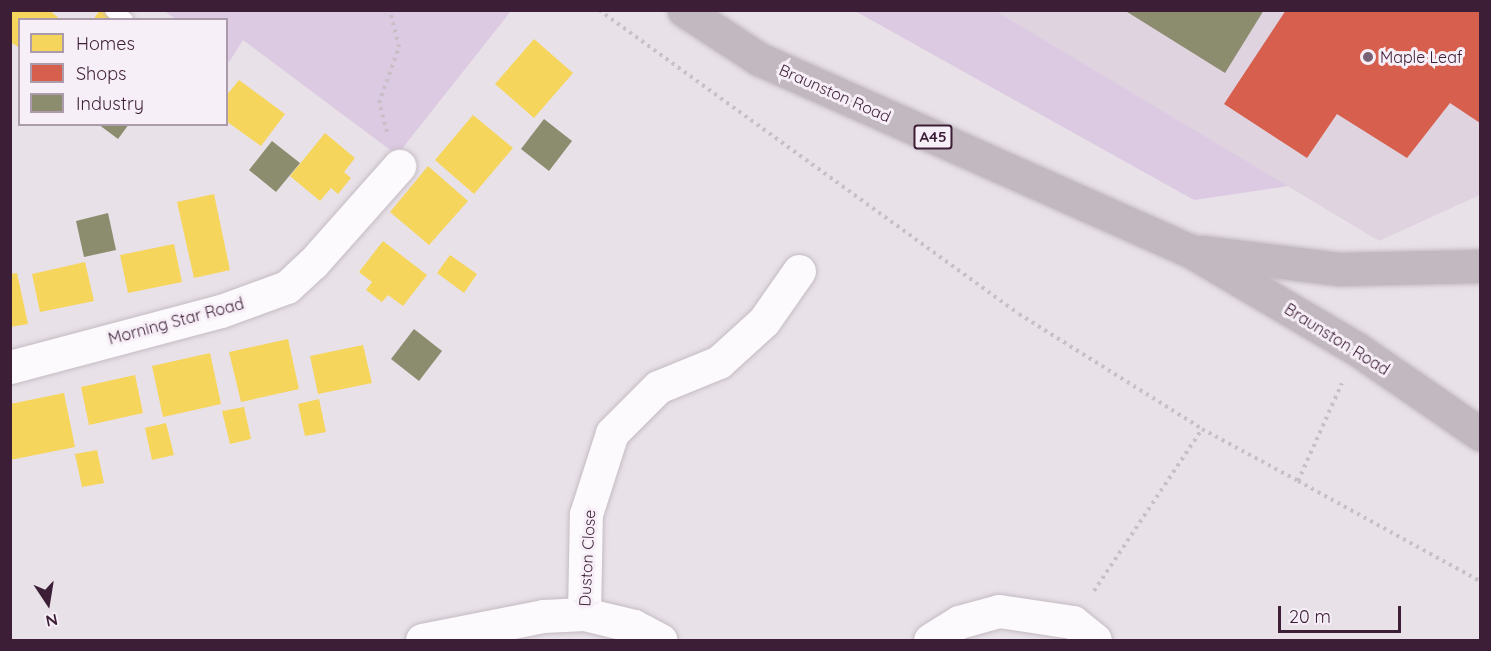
<!DOCTYPE html>
<style>
body{margin:0}
#map{position:relative;width:1491px;height:651px;overflow:hidden;background:#e8e1e8;font-family:Quicksand,sans-serif}
div>[style]{position:absolute}
[style*='--x']{left:calc(var(--x)*1px);top:calc(var(--y)*1px);width:calc(var(--w)*1px);rotate:calc(var(--a)*1deg)}
.built>*{inset:0;background:#e0d3e0}
.green>*{inset:0;background:#dcc9e2}
.homes>*{inset:0;background:#f6d55c}
.shops>*{inset:0;background:#d6604d}
.industry>*{inset:0;background:#8c8c6e}
.path>*{height:4px;margin-top:-2px;transform-origin:0;background:repeating-linear-gradient(90deg,#c9bfc6 0 3px,transparent 0 7.5px)}
.roads{filter:drop-shadow(0 0 2px #c5bbc3) drop-shadow(0 0 2px #c5bbc3)}
.lane>*{height:16px;margin:-8px;padding:0 8px;transform-origin:8px;border-radius:8px;background:#fcfafc}
.street>*{height:33px;margin:-16.5px;padding:0 16.5px;transform-origin:16.5px;border-radius:16.5px;background:#fcfafc}
.highway>*{height:33px;margin:-16.5px;padding:0 16.5px;transform-origin:16.5px;border-radius:16.5px;background:#c2b8bf}
.dots>*{width:16px;height:16px;translate:-50% -50%;box-sizing:border-box;border:3px solid #f7eff7;border-radius:50%}
span{translate:-50% -50%;white-space:nowrap;text-align:center;line-height:1.15;-webkit-text-stroke:6px #f7eff7;paint-order:stroke}
.shield-label span{padding:2px 4px;background:#f7eff7;border:2px solid;border-radius:4px;-webkit-text-stroke-width:0}
.shield-label{font-size:15px;color:#3c1e36;font-weight:700}
.poi-label{font-size:16px;color:#3c1e36}
.left{translate:0 -50%;text-align:left}
.street-label{font-size:16px;color:#3c1e36}
.frame{position:absolute;inset:0;border:12px solid #3c1e36;pointer-events:none}
.legend{position:absolute;left:18px;top:18px;width:210px;height:108px;box-sizing:border-box;background:#f7eff7;border:2px solid #ac9baa;margin:0;padding:8px 10px;list-style:none;font-size:18px;color:#3c1e36}
.legend li{display:flex;align-items:center;gap:12px;height:30px}
.legend b{width:30px;border:2px solid #ac9baa}
.north{position:absolute;left:18px;top:573px;width:60px;height:60px;-webkit-text-stroke:4px #f7eff7;paint-order:stroke;rotate:168deg;font-size:16px;font-weight:700;line-height:24px;text-align:center;color:#3c1e36}
.north::after{content:'';display:block;margin:auto;width:21px;height:27px;background:#3c1e36;clip-path:polygon(50% 0,100% 100%,50% 72%,0 100%)}
.scale{position:absolute;left:1278px;top:606px;width:123px;height:27px;box-sizing:border-box;border:3px solid #3c1e36;border-top:0;padding-left:8px;font-size:18px;line-height:21px;white-space:nowrap;color:#3c1e36;-webkit-text-stroke:4px #f7eff7;paint-order:stroke}
</style>
<div id="map">
<div class="built">
<i style="clip-path:polygon(996px 11px,1480px 11px,1480px 195px,1379px 241px)"></i>
</div>
<div class="green">
<i style="clip-path:polygon(164px 11px,511px 11px,397px 155px,243px 40px,229px 62px,227px 60px,226px 20px,176px 19px)"></i>
<i style="clip-path:polygon(855px 11px,996px 11px,1288px 186px,1194px 200px)"></i>
</div>
<div class="homes">
<i style="clip-path:polygon(10px 10px,49px 10px,61px 20px,20px 20px,20px 48px,10px 42px)"></i>
<i style="clip-path:polygon(100px 10px,106px 10px,119px 20px,93px 20px)"></i>
<i style="clip-path:polygon(534px 39px,573px 73px,534px 118px,495px 84px)"></i>
<i style="clip-path:polygon(239px 80px,285px 114px,261px 146px,226px 121px,226px 96px)"></i>
<i style="clip-path:polygon(473px 115px,513px 148px,474px 194px,435px 160px)"></i>
<i style="clip-path:polygon(325px 133px,355px 158px,344px 172px,351px 178px,338px 194px,331px 188px,320px 201px,290px 176px)"></i>
<i style="clip-path:polygon(428px 166px,468px 201px,429px 245px,390px 212px)"></i>
<i style="clip-path:polygon(214px 194px,230px 270px,194px 278px,177px 202px)"></i>
<i style="clip-path:polygon(383px 241px,427px 275px,403px 306px,388px 295px,382px 302px,366px 290px,372px 282px,359px 272px)"></i>
<i style="clip-path:polygon(174px 244px,182px 282px,128px 293px,120px 255px)"></i>
<i style="clip-path:polygon(450px 255px,477px 274px,464px 293px,437px 273px)"></i>
<i style="clip-path:polygon(85px 262px,94px 301px,40px 312px,32px 274px)"></i>
<i style="clip-path:polygon(17px 273px,28px 324px,10px 327px,10px 274px)"></i>
<i style="clip-path:polygon(288px 339px,299px 389px,241px 402px,229px 352px)"></i>
<i style="clip-path:polygon(363px 345px,372px 383px,318px 394px,310px 356px)"></i>
<i style="clip-path:polygon(210px 353px,221px 404px,163px 417px,152px 366px)"></i>
<i style="clip-path:polygon(135px 375px,143px 413px,89px 425px,81px 387px)"></i>
<i style="clip-path:polygon(64px 393px,75px 447px,10px 460px,10px 404px)"></i>
<i style="clip-path:polygon(319px 399px,326px 432px,305px 436px,298px 404px)"></i>
<i style="clip-path:polygon(244px 407px,251px 439px,230px 444px,222px 411px)"></i>
<i style="clip-path:polygon(166px 423px,174px 455px,152px 460px,145px 428px)"></i>
<i style="clip-path:polygon(97px 450px,104px 483px,82px 487px,75px 454px)"></i>
</div>
<div class="shops">
<i style="clip-path:polygon(1286px 10px,1480px 10px,1480px 123px,1450px 103px,1407px 158px,1337px 114px,1307px 158px,1224px 104px)"></i>
</div>
<div class="industry">
<i style="clip-path:polygon(1124px 10px,1264px 10px,1225px 73px)"></i>
<i style="clip-path:polygon(544px 119px,572px 141px,549px 171px,521px 149px)"></i>
<i style="clip-path:polygon(98px 124px,129px 124px,118px 139px)"></i>
<i style="clip-path:polygon(272px 141px,300px 163px,276px 192px,249px 170px)"></i>
<i style="clip-path:polygon(108px 213px,116px 250px,84px 257px,76px 221px)"></i>
<i style="clip-path:polygon(414px 329px,442px 351px,419px 381px,391px 359px)"></i>
</div>
<div class="path">
<i style="--x:599;--y:10;--w:518;--a:35.9"></i>
<i style="--x:1019;--y:314;--w:216;--a:32.1"></i>
<i style="--x:387;--y:132;--w:30;--a:-105"></i>
<i style="--x:379;--y:103;--w:59;--a:-70.3"></i>
<i style="--x:399;--y:47;--w:38;--a:-104"></i>
<i style="--x:1298;--y:481;--w:208;--a:28.8"></i>
<i style="--x:1094;--y:591;--w:195;--a:-56.3"></i>
<i style="--x:1202;--y:429;--w:109;--a:28.4"></i>
<i style="--x:1298;--y:481;--w:107;--a:-65.8"></i>
</div>
<div class="roads">
<div class="lane">
<i style="--x:113;--y:10;--w:16;--a:40"></i>
</div>
<div class="street">
<i style="--x:10;--y:367;--w:218;--a:-14.9"></i>
<i style="--x:221;--y:311;--w:70;--a:-20"></i>
<i style="--x:287;--y:287;--w:35;--a:-43"></i>
<i style="--x:313;--y:263;--w:130;--a:-48.4"></i>
<i style="--x:584;--y:614;--w:100;--a:-88.9"></i>
<i style="--x:586;--y:514;--w:85;--a:-72.2"></i>
<i style="--x:612;--y:433;--w:65;--a:-45"></i>
<i style="--x:658;--y:387;--w:66;--a:-22.3"></i>
<i style="--x:719;--y:362;--w:61;--a:-42.3"></i>
<i style="--x:764;--y:321;--w:61;--a:-55"></i>
<i style="--x:422;--y:640;--w:123;--a:-11.2"></i>
<i style="--x:543;--y:616;--w:41;--a:-2.8"></i>
<i style="--x:584;--y:614;--w:51;--a:13.5"></i>
<i style="--x:634;--y:626;--w:30;--a:28"></i>
<i style="--x:930;--y:640;--w:34;--a:-32"></i>
<i style="--x:959;--y:622;--w:41;--a:-15.4"></i>
<i style="--x:999;--y:611;--w:75;--a:8.5"></i>
<i style="--x:1073;--y:622;--w:28;--a:39"></i>
</div>
<div class="highway">
<i style="--x:684;--y:10;--w:90;--a:33.2"></i>
<i style="--x:759;--y:59;--w:471;--a:24"></i>
<i style="--x:1189;--y:250;--w:195;--a:30.5"></i>
<i style="--x:1357;--y:349;--w:150;--a:34.6"></i>
<i style="--x:1203;--y:252;--w:138;--a:7.1"></i>
<i style="--x:1340;--y:269;--w:140;--a:-1.2"></i>
</div>
</div>
<div class="dots">
<i style="left:1368px;top:57px;background:#786274"></i>
</div>
<div class="shield-label">
<span style="left:933px;top:137px">A45</span>
</div>
<div class="poi-label">
<span class="left" style="left:1380px;top:57px">Maple Leaf</span>
</div>
<div class="street-label">
<span style="left:835px;top:93px;rotate:24deg">Braunston Road</span>
<span style="left:176px;top:321px;rotate:-15deg">Morning Star Road</span>
<span style="left:1337px;top:339px;rotate:32deg">Braunston Road</span>
<span style="left:587px;top:558px;rotate:-87deg">Duston Close</span>
</div>
<div class="frame"></div>
<ul class="legend">
<li><b style="height:16px;background:#f6d55c"></b>Homes</li>
<li><b style="height:16px;background:#d6604d"></b>Shops</li>
<li><b style="height:16px;background:#8c8c6e"></b>Industry</li>
</ul>
<div class="north">N</div>
<div class="scale">20 m</div>
</div>
